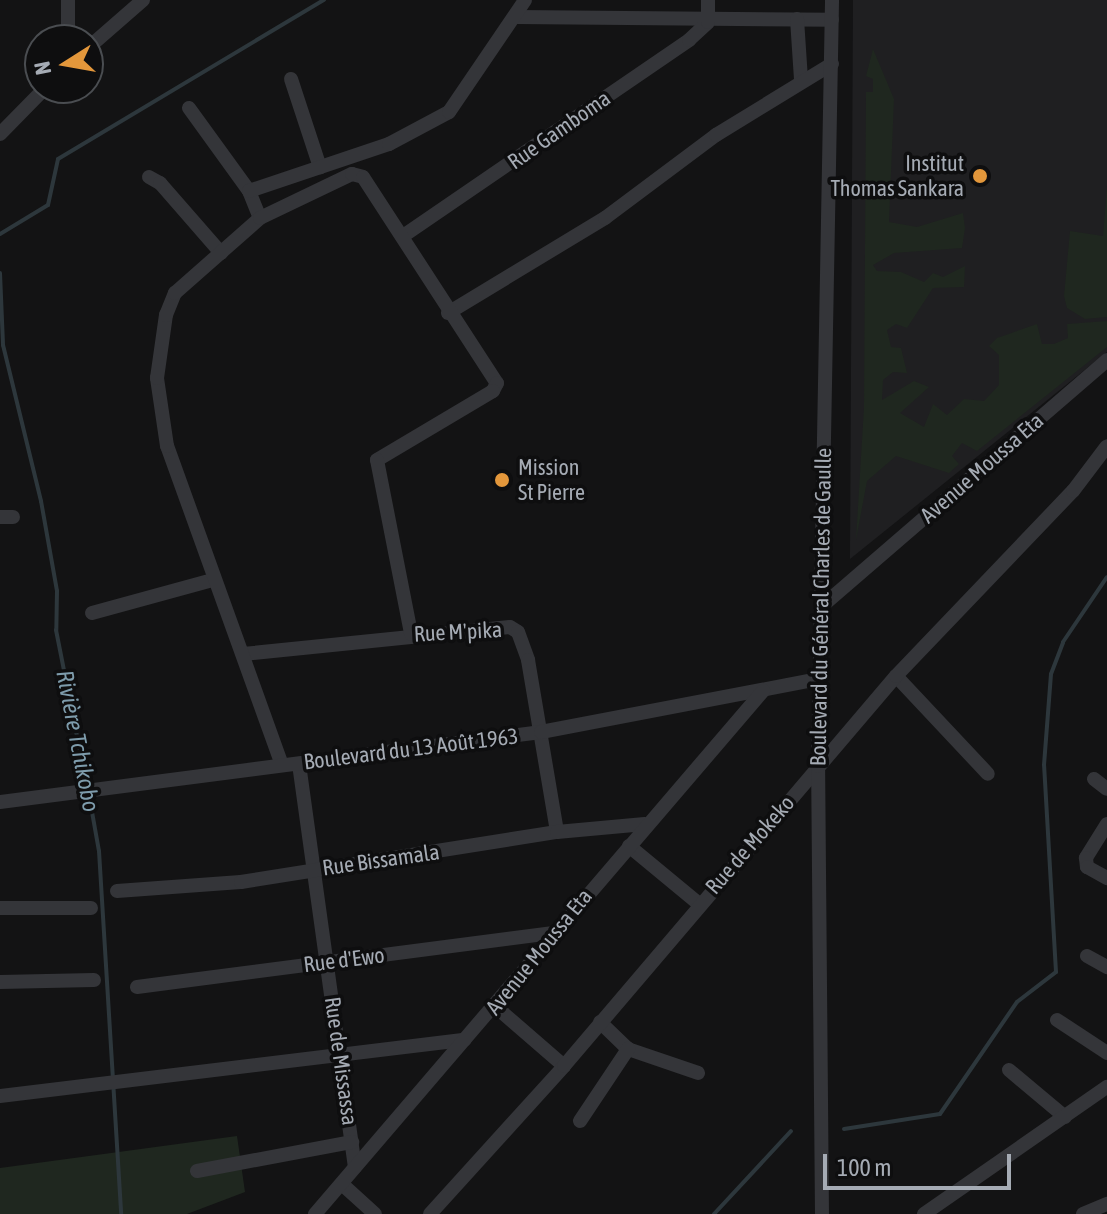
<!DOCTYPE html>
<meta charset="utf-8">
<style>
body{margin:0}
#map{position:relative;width:1107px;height:1214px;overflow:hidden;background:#131314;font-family:"Asap Condensed",sans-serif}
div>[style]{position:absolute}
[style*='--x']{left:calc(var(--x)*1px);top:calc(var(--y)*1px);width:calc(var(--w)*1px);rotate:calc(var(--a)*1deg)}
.built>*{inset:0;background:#1f1f21}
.green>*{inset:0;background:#1f271f}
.stream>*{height:4px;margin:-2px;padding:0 2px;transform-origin:2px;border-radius:2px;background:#2d373c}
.street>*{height:14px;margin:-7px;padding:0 7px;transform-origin:7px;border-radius:7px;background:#343539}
.dots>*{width:22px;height:22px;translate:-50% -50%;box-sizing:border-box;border:4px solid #0e0e0f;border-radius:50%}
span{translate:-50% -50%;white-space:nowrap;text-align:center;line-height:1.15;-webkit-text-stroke:7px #0e0e0f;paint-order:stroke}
.street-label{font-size:22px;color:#a5abb4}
.poi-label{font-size:22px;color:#a5abb4}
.right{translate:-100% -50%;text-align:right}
.left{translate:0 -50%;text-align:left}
.water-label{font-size:24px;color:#7e9cac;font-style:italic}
.north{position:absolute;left:24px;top:24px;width:80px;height:80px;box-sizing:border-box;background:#0e0e0f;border:2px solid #4a4d51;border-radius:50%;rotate:259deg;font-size:22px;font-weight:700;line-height:32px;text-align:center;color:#a5abb4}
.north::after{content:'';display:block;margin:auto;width:28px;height:36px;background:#e3973b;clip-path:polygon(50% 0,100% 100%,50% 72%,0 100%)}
.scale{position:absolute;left:823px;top:1154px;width:188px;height:36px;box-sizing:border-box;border:4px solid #a5abb4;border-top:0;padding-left:10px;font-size:24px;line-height:28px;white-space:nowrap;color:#a5abb4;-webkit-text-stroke:6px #0e0e0f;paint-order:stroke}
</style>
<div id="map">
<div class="built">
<i style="clip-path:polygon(853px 0,1107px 0,1107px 352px,850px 559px)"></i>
</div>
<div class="green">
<i style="clip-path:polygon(873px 49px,894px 99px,889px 222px,917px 227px,963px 213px,965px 228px,962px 248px,894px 253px,873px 265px,877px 271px,901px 272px,924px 282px,933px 273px,943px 277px,965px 266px,964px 287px,933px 288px,907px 328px,896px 324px,887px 330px,891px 347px,901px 348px,907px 373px,893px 372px,883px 380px,882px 400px,914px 381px,929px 387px,900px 413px,924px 427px,933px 404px,947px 415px,964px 399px,984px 401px,999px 385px,999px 355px,989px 346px,997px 338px,1037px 324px,1042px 344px,1054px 344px,1068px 338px,1067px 324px,1107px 321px,1107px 347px,977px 451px,962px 443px,952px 456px,959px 464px,949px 473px,896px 456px,867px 481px,856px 540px,864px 407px,866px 92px,873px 92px,873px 79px,866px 76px)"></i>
<i style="clip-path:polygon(1107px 186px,1107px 317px,1085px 319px,1067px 308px,1064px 296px,1070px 231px,1103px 236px)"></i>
<i style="clip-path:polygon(237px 1136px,245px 1192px,187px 1214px,0 1214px,0 1168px)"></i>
</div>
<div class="stream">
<i style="--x:0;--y:234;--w:56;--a:-31.1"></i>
<i style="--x:48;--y:205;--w:47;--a:-77.7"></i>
<i style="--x:58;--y:159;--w:310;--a:-30.9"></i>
<i style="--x:0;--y:273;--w:72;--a:87.6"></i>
<i style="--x:3;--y:345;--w:161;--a:76.3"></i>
<i style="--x:41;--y:501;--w:91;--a:79.9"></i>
<i style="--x:57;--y:591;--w:39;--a:91"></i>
<i style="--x:56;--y:630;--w:159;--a:78.8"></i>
<i style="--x:89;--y:795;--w:57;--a:79.9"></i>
<i style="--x:99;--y:851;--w:364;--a:86.5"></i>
<i style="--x:844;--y:1129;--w:97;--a:-8.9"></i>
<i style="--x:940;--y:1114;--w:136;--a:-55.5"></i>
<i style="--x:1017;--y:1002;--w:49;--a:-37.6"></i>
<i style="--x:1056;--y:972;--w:207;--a:-93.3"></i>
<i style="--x:1044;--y:765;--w:91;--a:-85.6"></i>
<i style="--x:1051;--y:674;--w:34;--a:-69"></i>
<i style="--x:1063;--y:642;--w:78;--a:-55.9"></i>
<i style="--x:714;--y:1214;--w:113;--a:-47.1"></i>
</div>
<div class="street">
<i style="--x:68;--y:0;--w:40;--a:90"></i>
<i style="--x:516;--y:17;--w:316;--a:0.5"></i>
<i style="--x:797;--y:19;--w:61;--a:86.2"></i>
<i style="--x:88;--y:48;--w:73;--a:-41.1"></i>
<i style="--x:291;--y:79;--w:93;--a:71.8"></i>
<i style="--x:189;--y:108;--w:102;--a:54.1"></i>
<i style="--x:249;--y:191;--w:29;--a:68"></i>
<i style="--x:0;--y:134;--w:64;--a:-45.6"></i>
<i style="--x:149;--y:177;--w:13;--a:29"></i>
<i style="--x:160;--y:183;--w:93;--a:48.9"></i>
<i style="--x:249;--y:191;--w:148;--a:-18.6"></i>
<i style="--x:389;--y:144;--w:68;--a:-28.1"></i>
<i style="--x:449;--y:112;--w:135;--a:-55.8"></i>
<i style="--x:403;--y:236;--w:347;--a:-34.4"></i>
<i style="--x:689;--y:40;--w:26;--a:-43"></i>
<i style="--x:708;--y:22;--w:22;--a:-90"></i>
<i style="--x:448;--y:313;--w:184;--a:-31.2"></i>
<i style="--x:605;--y:218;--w:139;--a:-36.8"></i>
<i style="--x:716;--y:135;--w:136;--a:-31.5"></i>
<i style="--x:0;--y:517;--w:13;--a:0"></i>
<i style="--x:821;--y:607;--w:378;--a:-40.8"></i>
<i style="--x:92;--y:613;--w:125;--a:-15.3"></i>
<i style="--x:243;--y:654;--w:268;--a:-5.8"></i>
<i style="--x:510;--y:627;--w:9;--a:32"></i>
<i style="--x:518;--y:632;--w:30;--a:70"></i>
<i style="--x:528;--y:660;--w:174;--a:80.4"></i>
<i style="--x:896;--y:676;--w:134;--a:46.8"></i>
<i style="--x:299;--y:764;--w:407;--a:82.1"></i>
<i style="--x:282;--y:765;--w:339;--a:-109.8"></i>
<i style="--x:167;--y:446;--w:69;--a:-98.4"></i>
<i style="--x:157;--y:378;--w:64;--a:-81.9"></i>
<i style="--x:166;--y:315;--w:24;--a:-68"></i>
<i style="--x:175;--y:293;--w:113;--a:-41.4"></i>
<i style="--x:260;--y:218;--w:102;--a:-25.6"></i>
<i style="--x:352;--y:174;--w:11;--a:15"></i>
<i style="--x:363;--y:177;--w:246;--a:57"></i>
<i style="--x:497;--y:383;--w:9;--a:117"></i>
<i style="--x:493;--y:391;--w:135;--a:149.3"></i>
<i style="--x:377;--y:460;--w:177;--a:78.9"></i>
<i style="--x:1094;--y:779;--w:16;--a:38"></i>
<i style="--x:0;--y:802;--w:546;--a:-7.37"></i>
<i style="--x:541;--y:732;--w:283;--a:-10.8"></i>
<i style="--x:1107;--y:824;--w:40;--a:122"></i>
<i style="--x:1086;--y:858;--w:9;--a:84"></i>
<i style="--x:1087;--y:867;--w:23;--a:29"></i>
<i style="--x:629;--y:846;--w:91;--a:39.6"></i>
<i style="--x:117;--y:891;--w:124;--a:-4.2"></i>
<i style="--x:241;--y:882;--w:320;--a:-9"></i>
<i style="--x:557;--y:832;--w:88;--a:-5.2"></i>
<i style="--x:0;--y:908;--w:91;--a:0"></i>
<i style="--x:1087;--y:956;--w:23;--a:29"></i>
<i style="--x:0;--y:982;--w:94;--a:-1.2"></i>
<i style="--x:137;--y:987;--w:418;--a:-7.4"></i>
<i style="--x:496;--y:1007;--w:90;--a:40.9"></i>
<i style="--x:1057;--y:1020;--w:60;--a:33.4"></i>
<i style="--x:600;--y:1022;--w:39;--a:44"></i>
<i style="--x:628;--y:1049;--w:74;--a:18.9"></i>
<i style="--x:1009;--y:1070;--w:73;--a:40"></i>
<i style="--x:0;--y:1096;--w:468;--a:-6.9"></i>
<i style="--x:580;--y:1121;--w:87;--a:-56.3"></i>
<i style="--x:197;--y:1171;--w:158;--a:-10.6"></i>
<i style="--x:343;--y:1185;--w:43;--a:42.2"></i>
<i style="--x:315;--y:1214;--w:689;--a:-49.42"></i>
<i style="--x:430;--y:1214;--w:200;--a:-47.8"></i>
<i style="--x:564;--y:1066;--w:512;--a:-49.59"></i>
<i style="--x:896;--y:676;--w:256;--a:-46.3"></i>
<i style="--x:1073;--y:491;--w:56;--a:-52.9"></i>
<i style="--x:822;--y:1214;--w:448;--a:-90.5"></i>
<i style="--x:818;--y:766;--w:766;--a:-88.95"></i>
<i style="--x:924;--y:1214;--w:223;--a:-34.8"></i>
<i style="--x:1083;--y:1214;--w:26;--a:-23"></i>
</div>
<div class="dots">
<i style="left:980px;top:176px;background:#e3973b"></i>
<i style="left:502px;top:480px;background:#e3973b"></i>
</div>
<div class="street-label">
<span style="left:559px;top:130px;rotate:-35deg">Rue Gamboma</span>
<span style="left:982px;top:468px;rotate:-41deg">Avenue Moussa Eta</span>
<span style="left:821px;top:607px;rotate:-89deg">Boulevard du Général Charles de Gaulle</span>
<span style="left:458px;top:632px;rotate:-3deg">Rue M'pika</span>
<span style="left:411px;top:749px;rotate:-7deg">Boulevard du 13 Août 1963</span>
<span style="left:750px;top:845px;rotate:-49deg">Rue de Mokeko</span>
<span style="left:381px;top:860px;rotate:-8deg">Rue Bissamala</span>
<span style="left:539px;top:952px;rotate:-51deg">Avenue Moussa Eta</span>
<span style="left:344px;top:960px;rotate:-7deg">Rue d'Ewo</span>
<span style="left:341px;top:1061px;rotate:82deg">Rue de Missassa</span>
</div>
<div class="poi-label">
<span class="right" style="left:964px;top:176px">Institut<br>Thomas Sankara</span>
<span class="left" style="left:518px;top:480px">Mission<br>St Pierre</span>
</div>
<div class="water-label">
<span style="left:78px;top:741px;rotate:79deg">Rivière Tchikobo</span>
</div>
<div class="north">N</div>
<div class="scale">100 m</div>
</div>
